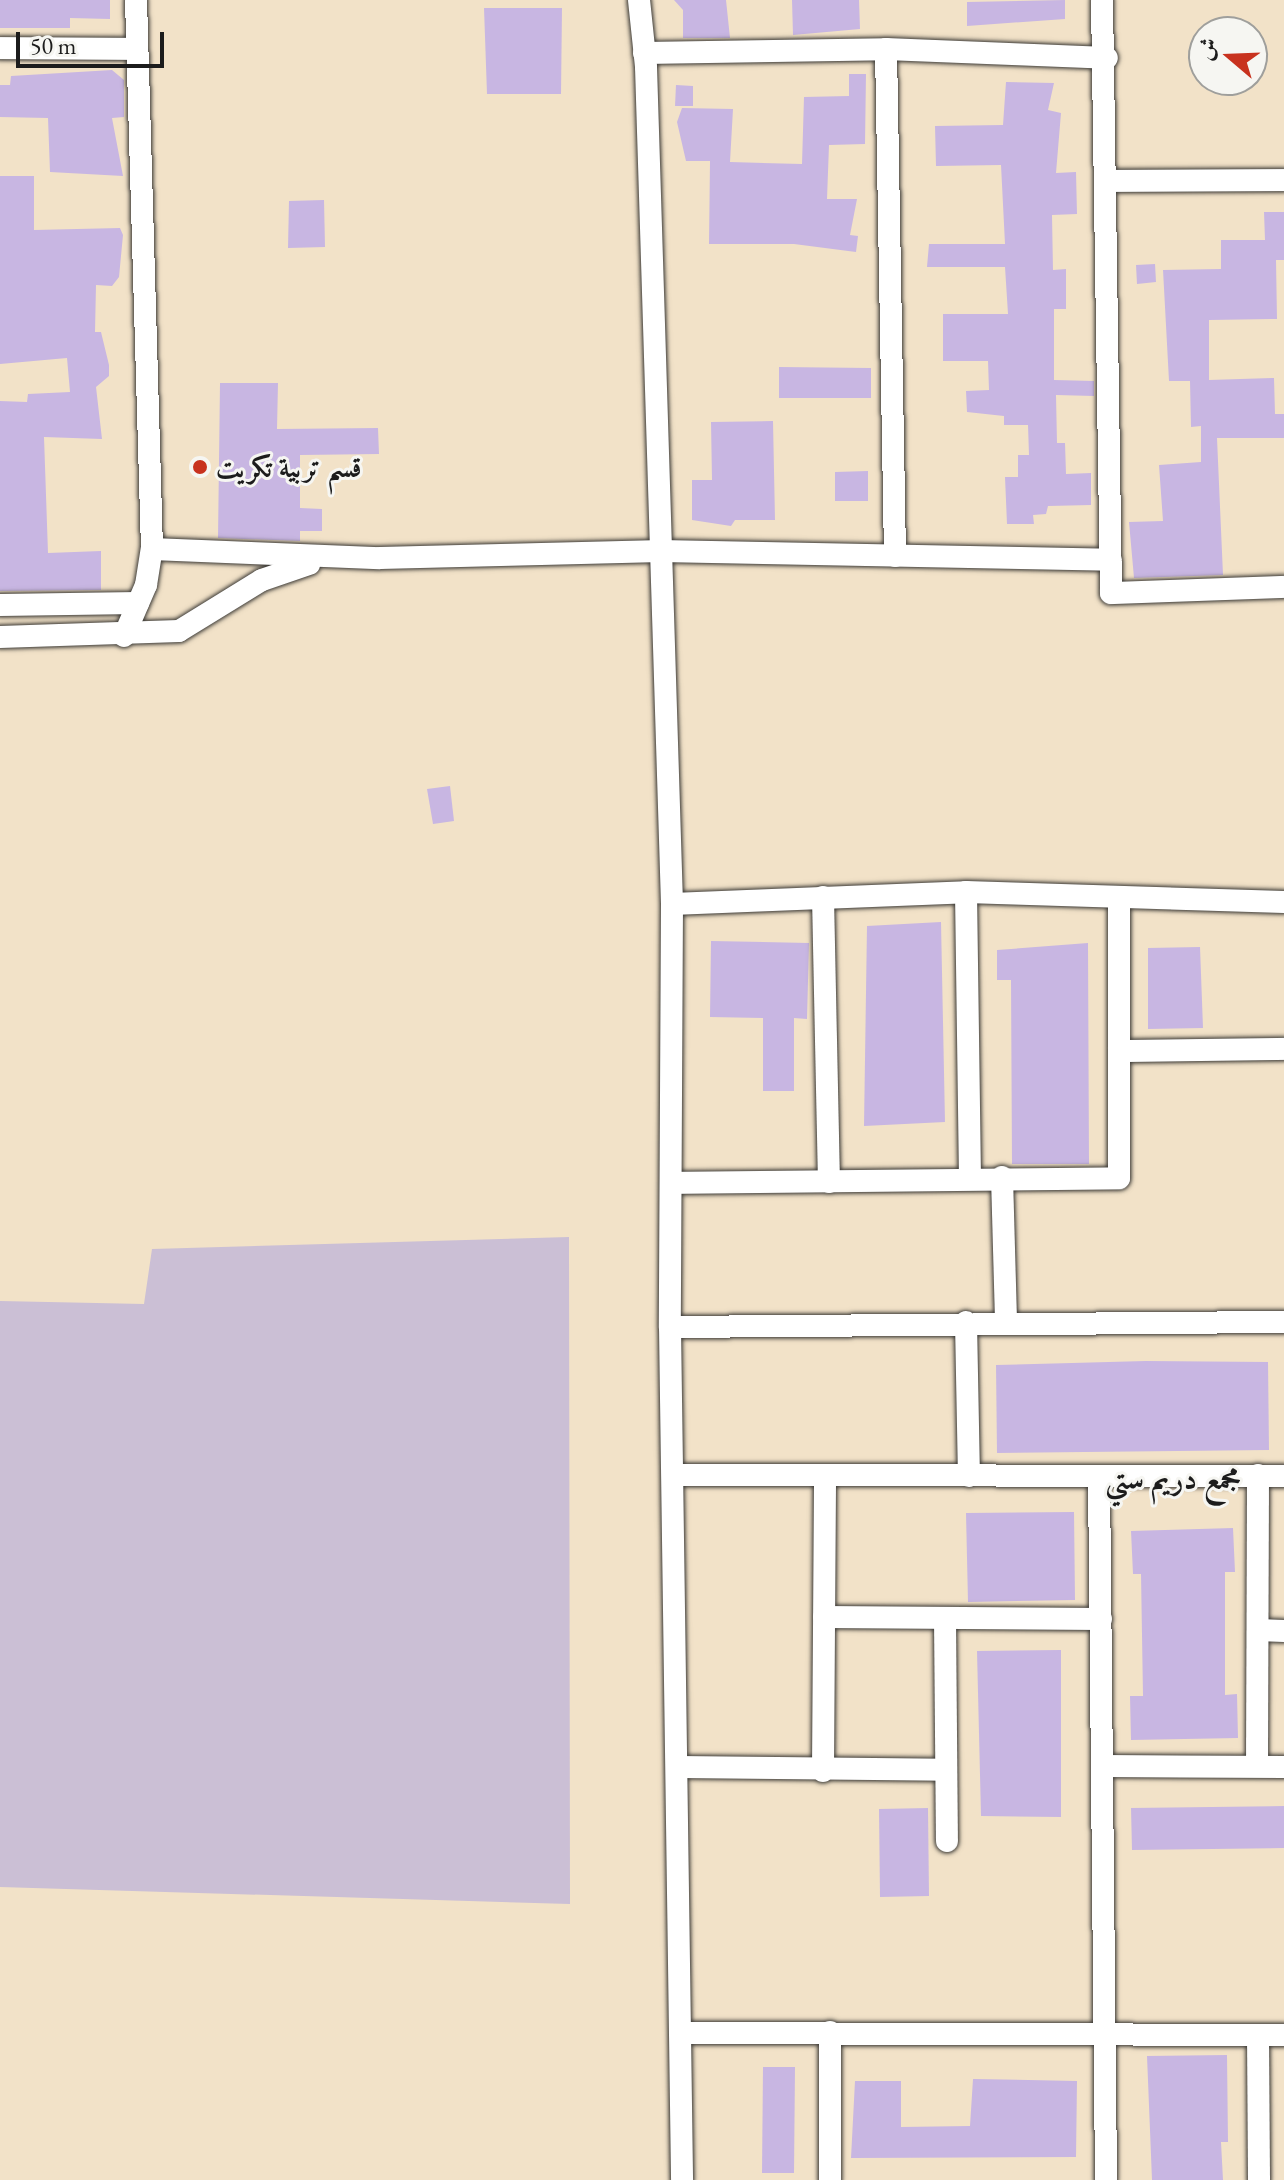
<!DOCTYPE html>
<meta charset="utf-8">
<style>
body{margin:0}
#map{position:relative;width:1284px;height:2180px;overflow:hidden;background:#f2e2c8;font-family:"EB Garamond",Amiri,serif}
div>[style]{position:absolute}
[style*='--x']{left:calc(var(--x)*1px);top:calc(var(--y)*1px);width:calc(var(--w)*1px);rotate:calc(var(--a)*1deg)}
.industrial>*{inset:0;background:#cbbfd5}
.building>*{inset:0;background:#c8b6e2}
.roads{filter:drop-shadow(0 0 2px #3c3a36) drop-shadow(0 0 2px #3c3a36)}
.minor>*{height:22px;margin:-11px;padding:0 11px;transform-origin:11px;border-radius:11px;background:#fff}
.dots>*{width:22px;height:22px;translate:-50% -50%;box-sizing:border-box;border:4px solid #f6f6f2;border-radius:50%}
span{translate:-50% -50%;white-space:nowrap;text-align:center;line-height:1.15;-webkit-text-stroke:6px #f6f6f2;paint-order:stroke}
.poi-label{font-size:28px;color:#1c1c1c;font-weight:700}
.left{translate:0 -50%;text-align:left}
.neighbourhood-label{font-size:30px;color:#1c1c1c;font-weight:700}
.north{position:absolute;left:1188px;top:16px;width:80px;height:80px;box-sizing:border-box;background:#f6f6f2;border:2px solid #9f9f9c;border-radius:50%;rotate:289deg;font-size:22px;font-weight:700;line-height:32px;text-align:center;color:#1c1c1c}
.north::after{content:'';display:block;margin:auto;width:28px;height:36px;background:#c8321e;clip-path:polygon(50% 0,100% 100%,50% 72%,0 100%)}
.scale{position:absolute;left:16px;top:32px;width:148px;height:36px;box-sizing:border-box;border:4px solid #1c1c1c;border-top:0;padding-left:10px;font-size:24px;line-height:28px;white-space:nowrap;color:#1c1c1c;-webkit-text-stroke:6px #f6f6f2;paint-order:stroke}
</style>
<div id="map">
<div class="industrial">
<i style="clip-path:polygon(569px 1237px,570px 1904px,0 1887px,0 1301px,144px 1304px,152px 1249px)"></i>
</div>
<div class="building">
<i style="clip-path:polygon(0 0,110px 0,110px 19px,70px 18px,70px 28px,0 28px)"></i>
<i style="clip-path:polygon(674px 0,726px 0,730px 38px,683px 38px,683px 10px)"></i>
<i style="clip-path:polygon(792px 0,859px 0,860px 29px,793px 35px)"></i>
<i style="clip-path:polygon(1065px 0,1065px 19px,967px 26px,967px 2px)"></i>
<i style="clip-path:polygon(484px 8px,562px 8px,561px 94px,487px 94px)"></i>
<i style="clip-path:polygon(112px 70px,124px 80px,124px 117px,112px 118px,123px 176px,50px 172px,48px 118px,0 117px,0 85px,10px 85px,11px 76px)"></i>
<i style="clip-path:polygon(849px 74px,866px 74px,865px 144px,829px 145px,827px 199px,857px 199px,850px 235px,858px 236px,856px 252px,794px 244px,709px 244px,710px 161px,686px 161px,677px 122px,682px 108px,733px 109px,730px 162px,802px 164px,804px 97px,849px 96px)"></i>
<i style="clip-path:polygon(1006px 82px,1054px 83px,1048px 110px,1061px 113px,1056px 173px,1076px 172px,1077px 214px,1052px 215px,1053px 270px,1066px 269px,1066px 309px,1054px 309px,1054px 380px,1094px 381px,1094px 396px,1056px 395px,1057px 443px,1065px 443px,1066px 474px,1091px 473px,1091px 505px,1048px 506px,1046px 514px,1033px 515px,1034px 524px,1007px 524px,1005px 477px,1018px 477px,1018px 455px,1029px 455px,1028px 425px,1004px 425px,1004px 416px,967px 412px,966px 391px,989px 390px,988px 361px,943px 361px,943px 314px,1008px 314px,1005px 267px,927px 267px,929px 244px,1005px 244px,1001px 165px,936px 166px,935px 126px,1003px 125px)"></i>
<i style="clip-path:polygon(676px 85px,693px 86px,693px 106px,675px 106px)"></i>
<i style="clip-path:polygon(0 176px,34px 176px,34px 230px,120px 228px,123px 235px,119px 277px,112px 286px,96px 285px,95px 332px,101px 332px,109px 365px,109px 376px,96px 387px,102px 439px,44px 437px,48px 553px,101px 551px,101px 590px,0 591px,0 401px,27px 402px,28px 394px,70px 392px,67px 358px,0 364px)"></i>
<i style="clip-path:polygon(324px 200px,325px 247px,288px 248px,289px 201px)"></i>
<i style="clip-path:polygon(1264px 212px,1284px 212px,1284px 260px,1276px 260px,1277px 319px,1209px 320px,1209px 380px,1274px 378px,1275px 414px,1284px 414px,1284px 438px,1217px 438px,1223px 575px,1134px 578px,1129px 522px,1163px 521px,1159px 465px,1201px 462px,1201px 426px,1191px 427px,1190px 381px,1169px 381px,1163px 270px,1221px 269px,1221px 240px,1265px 240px)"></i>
<i style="clip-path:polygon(1155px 264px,1156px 282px,1137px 284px,1136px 265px)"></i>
<i style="clip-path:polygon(779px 367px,871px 368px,871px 398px,779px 398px)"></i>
<i style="clip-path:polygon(220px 383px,278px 383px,277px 429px,378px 428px,379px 454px,300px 455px,300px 508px,322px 509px,322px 531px,300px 531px,300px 541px,218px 538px)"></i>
<i style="clip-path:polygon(773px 421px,775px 520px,735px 520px,731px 526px,692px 520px,692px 480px,712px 480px,711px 422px)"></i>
<i style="clip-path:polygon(868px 471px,868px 501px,835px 501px,835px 472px)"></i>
<i style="clip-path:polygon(450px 786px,454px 821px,433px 824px,427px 789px)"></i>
<i style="clip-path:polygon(941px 922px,945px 1122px,864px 1126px,867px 926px)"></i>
<i style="clip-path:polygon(711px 941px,809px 943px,807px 1019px,794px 1018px,794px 1091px,763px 1091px,763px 1018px,710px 1017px)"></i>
<i style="clip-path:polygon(1088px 943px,1089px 1164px,1012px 1164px,1011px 980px,997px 980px,997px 950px)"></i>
<i style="clip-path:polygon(1200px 947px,1203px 1028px,1148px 1029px,1148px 948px)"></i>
<i style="clip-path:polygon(1146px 1361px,1268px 1362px,1269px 1450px,997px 1453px,996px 1365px)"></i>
<i style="clip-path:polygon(1074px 1512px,1075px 1600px,968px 1602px,966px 1513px)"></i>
<i style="clip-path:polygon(1233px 1528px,1235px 1572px,1225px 1572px,1225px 1695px,1237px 1694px,1238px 1738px,1131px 1740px,1130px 1696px,1143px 1696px,1141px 1574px,1133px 1574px,1131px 1531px)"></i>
<i style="clip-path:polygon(1061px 1650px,1061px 1817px,981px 1816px,977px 1651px)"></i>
<i style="clip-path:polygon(1284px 1806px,1284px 1848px,1132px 1850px,1131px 1808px)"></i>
<i style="clip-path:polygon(928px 1808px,929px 1896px,880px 1897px,879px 1809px)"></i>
<i style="clip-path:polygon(1227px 2055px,1228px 2142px,1221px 2142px,1223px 2180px,1152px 2180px,1147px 2056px)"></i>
<i style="clip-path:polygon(763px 2067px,795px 2067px,794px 2173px,762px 2173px)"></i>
<i style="clip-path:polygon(973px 2079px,1077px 2081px,1076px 2157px,851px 2158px,855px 2081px,901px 2081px,901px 2127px,970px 2126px)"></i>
</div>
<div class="roads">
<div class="minor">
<i style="--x:639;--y:0;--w:67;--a:84"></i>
<i style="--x:646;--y:67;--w:837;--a:88.22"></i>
<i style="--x:672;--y:904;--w:423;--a:90.3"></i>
<i style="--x:670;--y:1327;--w:853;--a:89.19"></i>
<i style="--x:1102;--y:0;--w:593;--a:89.13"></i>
<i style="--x:1111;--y:593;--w:173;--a:-2"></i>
<i style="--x:0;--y:48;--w:137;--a:0.4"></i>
<i style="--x:886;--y:49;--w:507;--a:88.98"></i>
<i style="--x:644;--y:53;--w:242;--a:-0.9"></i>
<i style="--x:886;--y:49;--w:221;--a:2.3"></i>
<i style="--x:1109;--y:181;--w:175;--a:-0.3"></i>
<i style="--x:152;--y:549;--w:228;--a:2.3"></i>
<i style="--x:380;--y:558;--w:280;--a:-1.4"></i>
<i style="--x:660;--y:551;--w:451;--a:1.1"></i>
<i style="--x:0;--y:605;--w:138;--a:-0.8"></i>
<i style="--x:124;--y:636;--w:56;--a:-66.7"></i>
<i style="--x:146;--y:585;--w:36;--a:-81"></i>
<i style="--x:152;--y:549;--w:549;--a:-91.67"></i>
<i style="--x:0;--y:637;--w:179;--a:-1.9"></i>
<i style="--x:179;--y:631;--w:97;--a:-31.6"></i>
<i style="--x:262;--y:580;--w:50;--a:-18.8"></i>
<i style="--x:966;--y:892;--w:286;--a:89.2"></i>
<i style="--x:823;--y:897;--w:285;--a:88.8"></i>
<i style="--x:672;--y:904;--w:294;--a:-2.3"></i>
<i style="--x:966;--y:892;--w:318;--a:1.8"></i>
<i style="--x:1119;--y:1051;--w:165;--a:-0.7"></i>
<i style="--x:1002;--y:1177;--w:145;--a:88.4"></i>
<i style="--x:672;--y:1183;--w:447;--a:-0.6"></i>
<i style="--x:1119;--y:1178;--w:281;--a:-90"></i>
<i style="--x:966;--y:1322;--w:154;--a:88.9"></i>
<i style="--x:670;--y:1327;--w:614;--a:-0.47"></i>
<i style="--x:673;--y:1475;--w:611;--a:0.09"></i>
<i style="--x:1099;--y:1476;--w:704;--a:89.43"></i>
<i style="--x:824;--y:1617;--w:277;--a:0.4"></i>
<i style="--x:945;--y:1618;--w:223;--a:89.5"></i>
<i style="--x:1258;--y:1630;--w:26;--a:2"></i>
<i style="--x:1103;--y:1766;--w:181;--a:0.3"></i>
<i style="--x:1257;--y:1766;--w:291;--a:-89.8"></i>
<i style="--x:679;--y:1767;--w:267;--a:0.6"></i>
<i style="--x:823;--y:1771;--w:296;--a:-89.6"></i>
<i style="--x:830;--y:2032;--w:148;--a:90"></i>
<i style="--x:680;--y:2033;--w:604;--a:0.19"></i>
<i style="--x:1258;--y:2035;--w:145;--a:89.6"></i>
</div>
</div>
<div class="dots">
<i style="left:200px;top:467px;background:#c8321e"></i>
</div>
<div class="poi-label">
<span class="left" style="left:216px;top:467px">قسم تربية تكريت</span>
</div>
<div class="neighbourhood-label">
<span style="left:1173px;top:1479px">مجمع دريم ستي</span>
</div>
<div class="north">ش</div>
<div class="scale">50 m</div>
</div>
